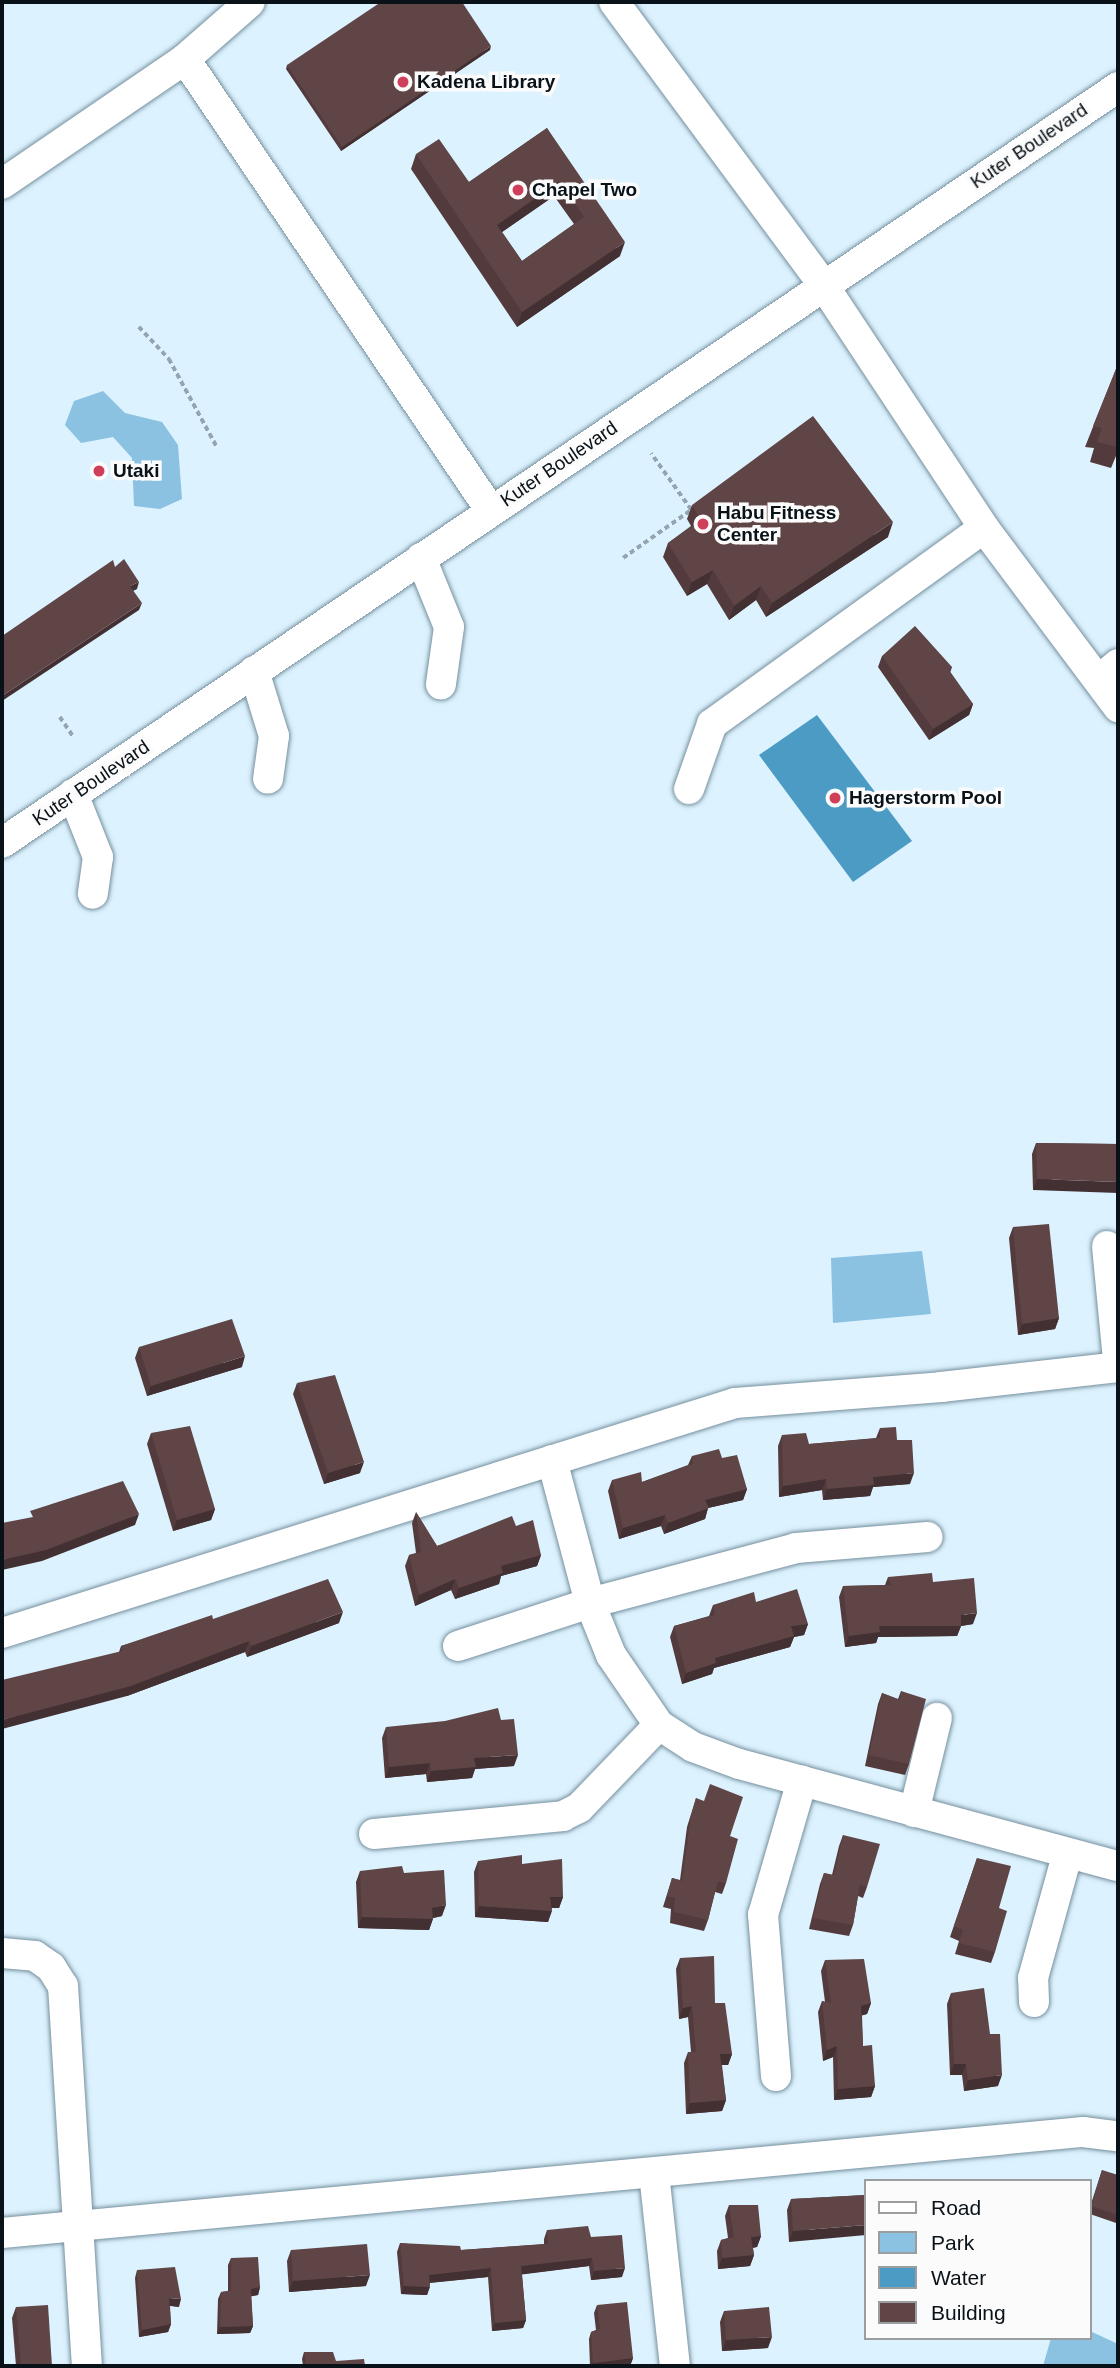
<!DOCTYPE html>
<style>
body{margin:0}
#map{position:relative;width:1120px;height:2368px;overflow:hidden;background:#dcf2fe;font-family:Arial,sans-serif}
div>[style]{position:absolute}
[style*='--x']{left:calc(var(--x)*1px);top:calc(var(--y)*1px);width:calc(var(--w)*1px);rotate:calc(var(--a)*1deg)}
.green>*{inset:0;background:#8bc2e2}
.water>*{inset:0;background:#4b9bc4}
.path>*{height:3.5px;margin-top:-1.75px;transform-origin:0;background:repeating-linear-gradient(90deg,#94a5af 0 5px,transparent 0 8.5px)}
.roads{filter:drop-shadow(0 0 2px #768f9e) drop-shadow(0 0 2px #768f9e)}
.minor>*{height:30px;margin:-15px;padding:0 15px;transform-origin:15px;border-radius:15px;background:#fff}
.wall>*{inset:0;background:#533b3d}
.shaded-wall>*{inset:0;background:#433032}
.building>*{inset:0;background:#604547}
.dots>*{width:19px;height:19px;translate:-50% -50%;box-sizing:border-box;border:4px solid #fbfbfb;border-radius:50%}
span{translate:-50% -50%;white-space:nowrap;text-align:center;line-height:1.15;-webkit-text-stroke:7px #fbfbfb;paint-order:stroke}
.poi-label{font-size:19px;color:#091218;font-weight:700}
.left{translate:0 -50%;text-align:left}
.street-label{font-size:19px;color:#091218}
.frame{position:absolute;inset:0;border:4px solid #091218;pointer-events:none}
.legend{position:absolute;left:864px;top:2179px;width:228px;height:161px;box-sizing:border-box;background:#fbfbfb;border:2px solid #9a9ea0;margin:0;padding:9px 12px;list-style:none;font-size:21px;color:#091218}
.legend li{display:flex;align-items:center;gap:14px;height:35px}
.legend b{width:35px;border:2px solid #9a9ea0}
</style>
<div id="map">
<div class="green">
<i style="clip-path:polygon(103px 391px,125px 413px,162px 422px,178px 445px,182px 499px,160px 509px,134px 506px,132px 458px,113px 437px,81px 443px,65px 425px,74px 401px)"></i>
<i style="clip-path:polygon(922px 1251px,931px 1314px,833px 1323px,831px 1258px)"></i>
<i style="clip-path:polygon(1090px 2331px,1118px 2344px,1118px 2366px,1043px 2366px,1051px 2338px,1090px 2338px)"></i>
</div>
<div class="water">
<i style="clip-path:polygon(817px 715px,912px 841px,853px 882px,759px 755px)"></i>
</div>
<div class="path">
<i style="--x:139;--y:327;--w:44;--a:46.8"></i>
<i style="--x:169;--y:359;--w:100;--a:61.4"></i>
<i style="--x:623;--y:558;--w:83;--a:-35.2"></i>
<i style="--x:691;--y:510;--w:69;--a:-125.5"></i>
<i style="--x:60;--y:717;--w:23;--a:56"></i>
</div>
<div class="roads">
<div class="minor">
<i style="--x:614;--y:2;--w:350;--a:53.5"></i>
<i style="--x:822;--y:283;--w:294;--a:56.5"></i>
<i style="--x:984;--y:528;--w:224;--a:53.2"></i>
<i style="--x:185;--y:59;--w:546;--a:55.9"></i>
<i style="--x:2;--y:184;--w:222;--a:-34.3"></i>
<i style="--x:185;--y:59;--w:86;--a:-41.2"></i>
<i style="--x:421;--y:558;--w:74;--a:67.9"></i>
<i style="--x:449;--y:627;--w:58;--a:98"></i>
<i style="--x:254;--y:671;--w:68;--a:72.9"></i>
<i style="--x:274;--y:736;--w:43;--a:97.9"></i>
<i style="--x:1099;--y:680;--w:25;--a:-40"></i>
<i style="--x:689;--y:789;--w:69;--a:-70.5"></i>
<i style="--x:712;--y:724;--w:335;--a:-35.8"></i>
<i style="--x:73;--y:794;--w:68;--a:68.4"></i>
<i style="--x:98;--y:857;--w:37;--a:98"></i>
<i style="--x:2;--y:843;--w:1348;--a:-34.11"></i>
<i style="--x:1107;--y:1246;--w:115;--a:84.5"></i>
<i style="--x:552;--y:1460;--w:148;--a:75.1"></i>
<i style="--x:590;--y:1603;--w:56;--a:68"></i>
<i style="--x:611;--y:1655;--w:85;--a:55.6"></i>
<i style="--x:659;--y:1725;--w:40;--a:32.9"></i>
<i style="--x:693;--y:1747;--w:49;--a:20.3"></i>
<i style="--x:739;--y:1764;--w:392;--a:15.1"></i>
<i style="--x:2;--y:1633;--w:768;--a:-17.42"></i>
<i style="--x:735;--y:1403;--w:207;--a:-4.4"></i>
<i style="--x:941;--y:1387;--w:178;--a:-6.4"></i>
<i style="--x:458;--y:1646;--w:139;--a:-18"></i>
<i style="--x:590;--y:1603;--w:213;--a:-14.9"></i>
<i style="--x:796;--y:1548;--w:132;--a:-4.8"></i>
<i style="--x:914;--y:1812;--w:97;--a:-76.3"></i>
<i style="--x:374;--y:1834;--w:190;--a:-5.4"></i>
<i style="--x:563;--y:1816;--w:18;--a:-27"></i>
<i style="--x:579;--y:1808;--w:115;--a:-46.1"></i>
<i style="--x:2;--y:1953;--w:33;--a:5"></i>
<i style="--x:35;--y:1956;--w:19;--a:35"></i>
<i style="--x:51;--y:1967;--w:22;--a:58"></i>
<i style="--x:63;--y:1986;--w:381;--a:86.4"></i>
<i style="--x:1034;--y:2002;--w:24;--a:-92"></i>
<i style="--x:1033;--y:1978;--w:128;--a:-74.5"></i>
<i style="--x:776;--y:2076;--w:162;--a:-94.6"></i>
<i style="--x:763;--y:1915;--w:140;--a:-73.8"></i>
<i style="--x:654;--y:2173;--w:194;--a:83.8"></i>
<i style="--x:2;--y:2233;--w:1086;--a:-5.34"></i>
<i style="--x:1083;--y:2132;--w:35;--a:7"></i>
</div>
</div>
<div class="wall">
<i style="clip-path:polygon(490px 50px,341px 151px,286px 69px,287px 65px)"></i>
<i style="clip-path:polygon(evenodd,547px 128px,620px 256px,517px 327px,411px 169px,416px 154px,469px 182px,547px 128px,554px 196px,574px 224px,522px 261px,502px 232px,554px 196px)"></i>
<i style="clip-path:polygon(1118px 364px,1118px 457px,1116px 456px,1111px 468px,1090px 462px,1094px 448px,1085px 447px)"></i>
<i style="clip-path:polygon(692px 505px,888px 537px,766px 617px,756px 600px,729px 620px,707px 584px,687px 596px,663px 557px,668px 543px,691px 526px,687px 519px)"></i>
<i style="clip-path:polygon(882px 656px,952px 667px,950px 673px,973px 704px,969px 715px,929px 740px,878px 667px)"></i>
<i style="clip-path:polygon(1036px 1143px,1118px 1144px,1033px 1190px,1032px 1154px)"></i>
<i style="clip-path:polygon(1013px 1227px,1059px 1318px,1055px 1329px,1018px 1335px,1009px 1238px)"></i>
<i style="clip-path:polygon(139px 1347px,242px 1367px,147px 1396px,135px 1358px)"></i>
<i style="clip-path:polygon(297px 1383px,360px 1473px,324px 1484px,293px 1394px)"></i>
<i style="clip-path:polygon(880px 1428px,897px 1440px,910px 1484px,873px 1487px,870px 1496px,823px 1500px,822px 1490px,779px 1497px,778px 1446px,782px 1435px,809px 1444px,876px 1438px)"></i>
<i style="clip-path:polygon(151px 1433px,215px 1509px,211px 1520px,173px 1531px,147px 1444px)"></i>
<i style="clip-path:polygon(692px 1456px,722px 1458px,747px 1489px,743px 1500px,708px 1508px,705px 1519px,664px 1534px,661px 1526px,619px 1539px,608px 1491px,612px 1480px,642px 1482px,688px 1465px)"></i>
<i style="clip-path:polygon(416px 1512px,437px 1546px,516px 1526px,541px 1555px,537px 1566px,501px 1576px,499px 1584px,455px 1599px,451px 1590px,415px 1606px,405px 1566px,409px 1555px,416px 1553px,412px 1523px)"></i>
<i style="clip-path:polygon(888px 1577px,933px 1582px,973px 1624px,961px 1626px,957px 1636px,878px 1637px,876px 1643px,845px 1647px,839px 1597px,843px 1586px,885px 1585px)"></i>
<i style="clip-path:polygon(756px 1602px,808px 1624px,804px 1635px,794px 1637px,790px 1647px,714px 1668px,712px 1674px,682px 1684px,670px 1637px,674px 1626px,709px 1616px,713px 1605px)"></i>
<i style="clip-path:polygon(213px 1619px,339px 1623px,247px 1657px,245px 1652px,127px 1696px,119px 1652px,121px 1646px)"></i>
<i style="clip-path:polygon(901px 1691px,909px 1764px,905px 1775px,865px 1766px,878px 1704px,882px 1693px,898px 1699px)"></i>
<i style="clip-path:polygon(386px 1727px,514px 1766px,475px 1769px,472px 1778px,427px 1782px,426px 1774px,385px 1778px,382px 1738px)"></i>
<i style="clip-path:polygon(696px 1798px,730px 1836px,726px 1883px,722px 1894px,715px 1892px,708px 1920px,704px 1931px,670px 1923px,671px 1909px,663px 1907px,672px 1878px,680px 1880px,687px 1827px)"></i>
<i style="clip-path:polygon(843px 1835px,867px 1887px,863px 1898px,858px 1896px,853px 1925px,849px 1936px,809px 1929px,820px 1884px,824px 1873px,832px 1875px,839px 1846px)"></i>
<i style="clip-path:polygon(977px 1858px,999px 1908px,995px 1952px,991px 1963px,955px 1954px,959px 1941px,950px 1937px)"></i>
<i style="clip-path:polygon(478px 1861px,522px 1864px,563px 1897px,559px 1908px,552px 1908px,548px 1922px,475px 1917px,474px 1872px)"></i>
<i style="clip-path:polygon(360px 1871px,442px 1916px,433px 1918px,429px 1930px,358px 1928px,356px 1882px)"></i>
<i style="clip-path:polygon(680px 1958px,715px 2003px,732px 2054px,728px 2065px,722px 2065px,726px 2100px,722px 2111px,686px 2114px,684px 2063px,688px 2052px,691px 2052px,688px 2017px,679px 2019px,676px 1969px)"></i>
<i style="clip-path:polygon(825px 1960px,871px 2003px,867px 2014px,862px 2015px,863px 2046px,875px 2086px,871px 2097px,834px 2100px,833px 2057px,823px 2061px,818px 2012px,822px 2001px,825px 2002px,821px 1971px)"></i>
<i style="clip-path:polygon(951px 1993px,990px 2034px,998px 2086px,964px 2091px,962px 2075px,950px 2075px,947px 2004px)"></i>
<i style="clip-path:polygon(1102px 2170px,1118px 2215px,1116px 2223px,1090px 2214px,1090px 2207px)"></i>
<i style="clip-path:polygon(866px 2195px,789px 2242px,787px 2210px,791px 2199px)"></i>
<i style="clip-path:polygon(729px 2205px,761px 2236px,757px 2247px,753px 2248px,754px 2255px,750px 2266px,718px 2269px,717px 2251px,721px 2240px,728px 2238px,725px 2216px)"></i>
<i style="clip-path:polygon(547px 2230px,591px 2237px,622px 2277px,591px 2280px,589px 2266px,522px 2274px,526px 2320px,523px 2328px,492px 2331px,488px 2277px,430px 2283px,427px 2295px,401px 2294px,397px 2252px,400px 2243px,461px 2250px,544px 2244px,544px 2239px)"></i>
<i style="clip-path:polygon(291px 2250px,366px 2286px,289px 2292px,287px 2261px)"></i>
<i style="clip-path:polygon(231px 2258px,260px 2287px,258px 2295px,251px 2296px,253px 2326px,250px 2333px,217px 2334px,218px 2299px,221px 2292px,228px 2291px,228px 2265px)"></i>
<i style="clip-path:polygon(137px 2270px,179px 2307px,170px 2306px,171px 2324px,168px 2332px,139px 2337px,135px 2278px)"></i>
<i style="clip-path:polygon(597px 2305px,633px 2358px,630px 2366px,590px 2366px,589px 2339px,591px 2332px,596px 2330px,594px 2313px)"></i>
<i style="clip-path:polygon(16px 2307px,52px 2366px,16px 2366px,12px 2318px)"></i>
<i style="clip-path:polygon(724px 2311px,768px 2348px,722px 2351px,720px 2322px)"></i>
<i style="clip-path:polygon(304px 2352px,336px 2361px,365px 2366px,303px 2366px,302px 2359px)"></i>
</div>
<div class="shaded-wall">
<i style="clip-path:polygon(491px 46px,490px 50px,341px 151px,342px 147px)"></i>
<i style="clip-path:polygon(560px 181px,554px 196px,492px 239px,497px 225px)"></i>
<i style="clip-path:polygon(625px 242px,620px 256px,517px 327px,522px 312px)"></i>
<i style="clip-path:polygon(893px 522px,888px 537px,766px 617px,772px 603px)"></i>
<i style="clip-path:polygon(713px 570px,707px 584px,687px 596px,692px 582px)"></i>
<i style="clip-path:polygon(139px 582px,137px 589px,127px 594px,130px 586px)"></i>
<i style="clip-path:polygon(761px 586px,756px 600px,729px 620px,734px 606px)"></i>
<i style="clip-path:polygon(142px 603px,139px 610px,2px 701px,2px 696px)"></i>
<i style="clip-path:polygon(973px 704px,969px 715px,929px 740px,933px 729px)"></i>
<i style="clip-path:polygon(1037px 1179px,1118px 1182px,1118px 1193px,1033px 1190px)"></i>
<i style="clip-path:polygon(1059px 1318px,1055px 1329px,1018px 1335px,1022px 1324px)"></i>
<i style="clip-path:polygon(245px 1356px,242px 1367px,147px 1396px,151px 1386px)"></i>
<i style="clip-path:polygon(364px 1462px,360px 1473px,324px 1484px,328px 1473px)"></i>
<i style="clip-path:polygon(914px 1473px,910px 1484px,873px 1487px,870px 1496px,823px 1500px,827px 1489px,873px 1477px)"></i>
<i style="clip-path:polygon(826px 1479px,822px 1490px,779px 1497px,783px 1486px)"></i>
<i style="clip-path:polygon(747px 1489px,743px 1500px,708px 1508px,705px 1519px,664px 1534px,668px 1523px,705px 1500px)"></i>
<i style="clip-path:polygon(215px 1509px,211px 1520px,173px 1531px,177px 1520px)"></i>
<i style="clip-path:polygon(139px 1514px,135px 1525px,42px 1561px,2px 1570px,2px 1560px)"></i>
<i style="clip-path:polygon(665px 1515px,661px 1526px,619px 1539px,623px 1528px)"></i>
<i style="clip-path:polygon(541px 1555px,537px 1566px,501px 1576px,499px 1584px,455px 1599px,459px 1588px,501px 1566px)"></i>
<i style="clip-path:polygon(455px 1579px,451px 1590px,415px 1606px,419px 1595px)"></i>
<i style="clip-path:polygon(343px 1612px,339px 1623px,247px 1657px,251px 1646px)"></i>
<i style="clip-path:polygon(977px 1613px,973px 1624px,961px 1626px,957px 1636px,878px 1637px,876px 1643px,845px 1647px,849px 1636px,879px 1626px)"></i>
<i style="clip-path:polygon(808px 1624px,804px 1635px,794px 1637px,790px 1647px,714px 1668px,712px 1674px,682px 1684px,686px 1673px,715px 1658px,791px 1626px)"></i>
<i style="clip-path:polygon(249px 1641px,245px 1652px,127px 1696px,2px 1729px,2px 1720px)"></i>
<i style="clip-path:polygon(518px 1755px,514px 1766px,475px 1769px,472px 1778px,427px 1782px,431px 1771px,474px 1758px)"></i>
<i style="clip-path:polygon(430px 1763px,426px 1774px,385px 1778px,389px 1767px)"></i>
<i style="clip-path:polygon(550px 1897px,563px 1897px,559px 1908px,546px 1908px)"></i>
<i style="clip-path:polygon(446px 1905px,442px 1916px,429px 1919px,433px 1919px,429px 1930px,358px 1928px,362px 1917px)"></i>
<i style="clip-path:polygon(479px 1906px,552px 1911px,548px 1922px,475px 1917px)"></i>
<i style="clip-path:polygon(871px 2003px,867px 2014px,857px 2017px,861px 2006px)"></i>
<i style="clip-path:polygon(692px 2006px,688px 2017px,679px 2019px,683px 2008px)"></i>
<i style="clip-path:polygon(837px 2046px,833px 2057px,823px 2061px,827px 2050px)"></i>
<i style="clip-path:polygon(720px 2054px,732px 2054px,728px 2065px,716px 2065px)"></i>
<i style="clip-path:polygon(954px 2064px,966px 2064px,962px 2075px,950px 2075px)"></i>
<i style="clip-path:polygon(1002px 2075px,998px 2086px,964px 2091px,968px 2080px)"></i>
<i style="clip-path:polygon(875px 2086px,871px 2097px,834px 2100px,838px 2089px)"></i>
<i style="clip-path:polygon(726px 2100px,722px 2111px,686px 2114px,690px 2103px)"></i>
<i style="clip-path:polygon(866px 2225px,866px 2235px,789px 2242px,793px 2231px)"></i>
<i style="clip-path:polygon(761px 2236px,757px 2247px,747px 2248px,751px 2237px)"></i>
<i style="clip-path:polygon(754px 2255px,750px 2266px,718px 2269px,722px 2258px)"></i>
<i style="clip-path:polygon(592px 2258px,589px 2266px,518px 2275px,521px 2266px)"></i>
<i style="clip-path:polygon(491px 2268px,488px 2277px,426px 2283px,429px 2275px)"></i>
<i style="clip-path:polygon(625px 2268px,622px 2277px,591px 2280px,594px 2271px)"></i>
<i style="clip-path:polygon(370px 2275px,366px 2286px,289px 2292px,293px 2281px)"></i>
<i style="clip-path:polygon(404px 2286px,430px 2287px,427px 2295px,401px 2294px)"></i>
<i style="clip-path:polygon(260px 2287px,258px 2295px,248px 2297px,251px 2289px)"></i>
<i style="clip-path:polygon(169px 2298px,181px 2299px,179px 2307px,167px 2305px)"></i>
<i style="clip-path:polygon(526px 2320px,523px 2328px,492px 2331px,495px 2323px)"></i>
<i style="clip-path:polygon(171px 2324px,168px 2332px,139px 2337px,142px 2330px)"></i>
<i style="clip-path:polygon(253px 2326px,250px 2333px,217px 2334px,220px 2327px)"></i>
<i style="clip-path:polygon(772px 2337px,768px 2348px,722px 2351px,726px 2340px)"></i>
<i style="clip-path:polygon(633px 2358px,630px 2366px,592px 2366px,593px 2363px)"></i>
</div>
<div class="building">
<i style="clip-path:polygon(381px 2px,462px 2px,491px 46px,342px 147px,287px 65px)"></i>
<i style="clip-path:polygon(evenodd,547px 128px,625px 242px,522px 312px,416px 154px,439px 139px,469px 182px,547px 128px,560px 181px,584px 217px,522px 261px,497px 225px,560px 181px)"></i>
<i style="clip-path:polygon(1118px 364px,1118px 447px,1097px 442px,1102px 428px,1093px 426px)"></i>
<i style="clip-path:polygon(813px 416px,893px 522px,772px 603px,761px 586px,734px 606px,713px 570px,692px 582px,668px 543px,701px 520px,692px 505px)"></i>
<i style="clip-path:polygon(124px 559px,139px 582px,130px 586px,142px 603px,2px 696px,2px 636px,113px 560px,115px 567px)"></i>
<i style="clip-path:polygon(915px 626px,952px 667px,949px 670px,973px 704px,933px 729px,882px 656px)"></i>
<i style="clip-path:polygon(1036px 1143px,1118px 1144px,1118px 1182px,1037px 1179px)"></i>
<i style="clip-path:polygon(1049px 1224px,1059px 1318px,1022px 1324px,1013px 1227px)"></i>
<i style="clip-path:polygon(232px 1319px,245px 1356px,151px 1386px,139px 1347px)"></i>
<i style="clip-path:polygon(335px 1375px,364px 1462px,328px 1473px,297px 1383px)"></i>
<i style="clip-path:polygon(190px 1426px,215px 1509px,177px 1520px,151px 1433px)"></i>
<i style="clip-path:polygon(896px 1427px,897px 1440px,912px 1440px,914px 1473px,873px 1477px,874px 1485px,827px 1489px,826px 1479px,783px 1486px,782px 1435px,806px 1433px,809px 1444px,880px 1438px,880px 1428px)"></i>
<i style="clip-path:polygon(719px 1449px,722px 1458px,737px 1455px,747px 1489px,705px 1500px,709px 1508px,668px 1523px,665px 1515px,623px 1528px,612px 1480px,641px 1472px,642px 1482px,693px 1464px,692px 1456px)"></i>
<i style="clip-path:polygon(123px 1481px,139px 1514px,46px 1550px,2px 1560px,2px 1523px,33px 1517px,30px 1511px)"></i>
<i style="clip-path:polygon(416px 1512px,437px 1546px,512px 1516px,516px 1526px,533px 1520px,541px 1555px,501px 1566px,503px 1573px,459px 1588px,455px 1579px,419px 1595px,409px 1555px,421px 1552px)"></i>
<i style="clip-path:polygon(932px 1573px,933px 1582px,974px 1578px,977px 1613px,961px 1615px,961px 1626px,879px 1626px,880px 1632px,849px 1636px,843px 1586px,891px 1585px,888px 1577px)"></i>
<i style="clip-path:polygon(328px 1579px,343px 1612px,251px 1646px,249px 1641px,131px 1686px,2px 1720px,2px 1680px,122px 1651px,121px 1646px,212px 1615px,213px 1619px)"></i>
<i style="clip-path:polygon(797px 1589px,808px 1624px,791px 1626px,794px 1636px,715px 1658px,716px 1663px,686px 1673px,674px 1626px,715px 1615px,713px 1605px,754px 1592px,756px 1602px)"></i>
<i style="clip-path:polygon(901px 1691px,926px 1699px,909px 1764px,869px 1755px,882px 1693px,900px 1700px)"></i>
<i style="clip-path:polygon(498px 1708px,501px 1720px,514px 1719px,518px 1755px,474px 1758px,476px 1767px,431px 1771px,430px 1763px,389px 1767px,386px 1727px,445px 1721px)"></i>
<i style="clip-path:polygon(710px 1784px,743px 1797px,730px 1836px,738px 1839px,726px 1883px,718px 1881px,708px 1920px,674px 1912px,675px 1898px,667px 1896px,672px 1878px,682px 1881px,691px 1816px,696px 1798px,704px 1801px)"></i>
<i style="clip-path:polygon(843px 1835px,880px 1844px,867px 1887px,860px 1885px,853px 1925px,813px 1918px,824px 1873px,834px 1875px)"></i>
<i style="clip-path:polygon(522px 1855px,522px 1864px,562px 1859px,563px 1897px,550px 1897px,552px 1911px,479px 1906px,478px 1861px)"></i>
<i style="clip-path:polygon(977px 1858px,1011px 1866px,999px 1908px,1007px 1911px,995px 1952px,959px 1943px,963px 1930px,954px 1926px)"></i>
<i style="clip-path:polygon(402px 1866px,404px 1873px,444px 1870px,446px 1905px,432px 1908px,433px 1919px,362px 1917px,360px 1871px)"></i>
<i style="clip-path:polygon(714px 1956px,715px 2003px,725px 2003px,732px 2054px,720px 2054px,726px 2100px,690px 2103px,688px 2052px,696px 2052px,692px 2006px,683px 2008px,680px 1958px)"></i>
<i style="clip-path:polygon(864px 1959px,871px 2003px,861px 2006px,863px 2046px,872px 2045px,875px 2086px,838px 2089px,837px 2046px,827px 2050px,822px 2001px,831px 2003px,825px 1960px)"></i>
<i style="clip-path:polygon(984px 1988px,990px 2034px,1000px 2034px,1002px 2075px,968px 2080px,966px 2064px,954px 2064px,951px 1993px)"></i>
<i style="clip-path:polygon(1102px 2170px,1118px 2175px,1118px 2215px,1091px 2206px)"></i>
<i style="clip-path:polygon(866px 2195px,866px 2225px,793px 2231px,791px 2199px)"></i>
<i style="clip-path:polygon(729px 2205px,758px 2205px,761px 2236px,751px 2237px,754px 2255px,722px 2258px,721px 2240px,734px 2237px)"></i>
<i style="clip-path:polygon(588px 2226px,591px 2237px,622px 2235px,625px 2268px,594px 2271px,592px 2258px,521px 2266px,526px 2320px,495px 2323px,491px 2268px,429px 2275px,430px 2287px,404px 2286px,400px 2243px,460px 2246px,461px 2250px,548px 2244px,547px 2230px)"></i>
<i style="clip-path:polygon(367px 2244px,370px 2275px,293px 2281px,291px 2250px)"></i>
<i style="clip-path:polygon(258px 2257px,260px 2287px,251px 2289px,253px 2326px,220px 2327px,221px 2292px,231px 2291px,231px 2258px)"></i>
<i style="clip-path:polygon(175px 2267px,181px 2299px,169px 2298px,171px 2324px,142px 2330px,137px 2270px)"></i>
<i style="clip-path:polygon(627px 2302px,633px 2358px,593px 2363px,591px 2332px,600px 2329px,597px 2305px)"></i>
<i style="clip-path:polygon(48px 2305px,52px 2366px,21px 2366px,16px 2307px)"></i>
<i style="clip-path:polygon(769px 2307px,772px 2337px,726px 2340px,724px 2311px)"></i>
<i style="clip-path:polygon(304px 2352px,333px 2352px,336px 2361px,364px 2359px,365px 2366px,306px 2366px)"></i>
<i style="clip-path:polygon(257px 2364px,267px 2364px,268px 2366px,257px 2366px)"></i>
</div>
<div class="dots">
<i style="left:403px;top:82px;background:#cf3f59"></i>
<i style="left:518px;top:190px;background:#cf3f59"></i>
<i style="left:99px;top:471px;background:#cf3f59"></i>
<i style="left:703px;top:524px;background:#cf3f59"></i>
<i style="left:835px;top:798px;background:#cf3f59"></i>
</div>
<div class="poi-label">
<span class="left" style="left:417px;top:82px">Kadena Library</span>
<span class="left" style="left:532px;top:190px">Chapel Two</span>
<span class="left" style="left:113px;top:471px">Utaki</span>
<span class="left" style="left:717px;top:524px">Habu Fitness<br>Center</span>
<span class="left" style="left:849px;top:798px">Hagerstorm Pool</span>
</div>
<div class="street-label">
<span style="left:1029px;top:146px;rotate:-34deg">Kuter Boulevard</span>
<span style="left:559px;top:464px;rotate:-34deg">Kuter Boulevard</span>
<span style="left:91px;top:783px;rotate:-34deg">Kuter Boulevard</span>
</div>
<div class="frame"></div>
<ul class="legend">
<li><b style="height:9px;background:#fff"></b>Road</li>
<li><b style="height:19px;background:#8bc2e2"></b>Park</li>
<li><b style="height:19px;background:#4b9bc4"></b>Water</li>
<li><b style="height:19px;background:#604547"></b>Building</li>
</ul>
</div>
